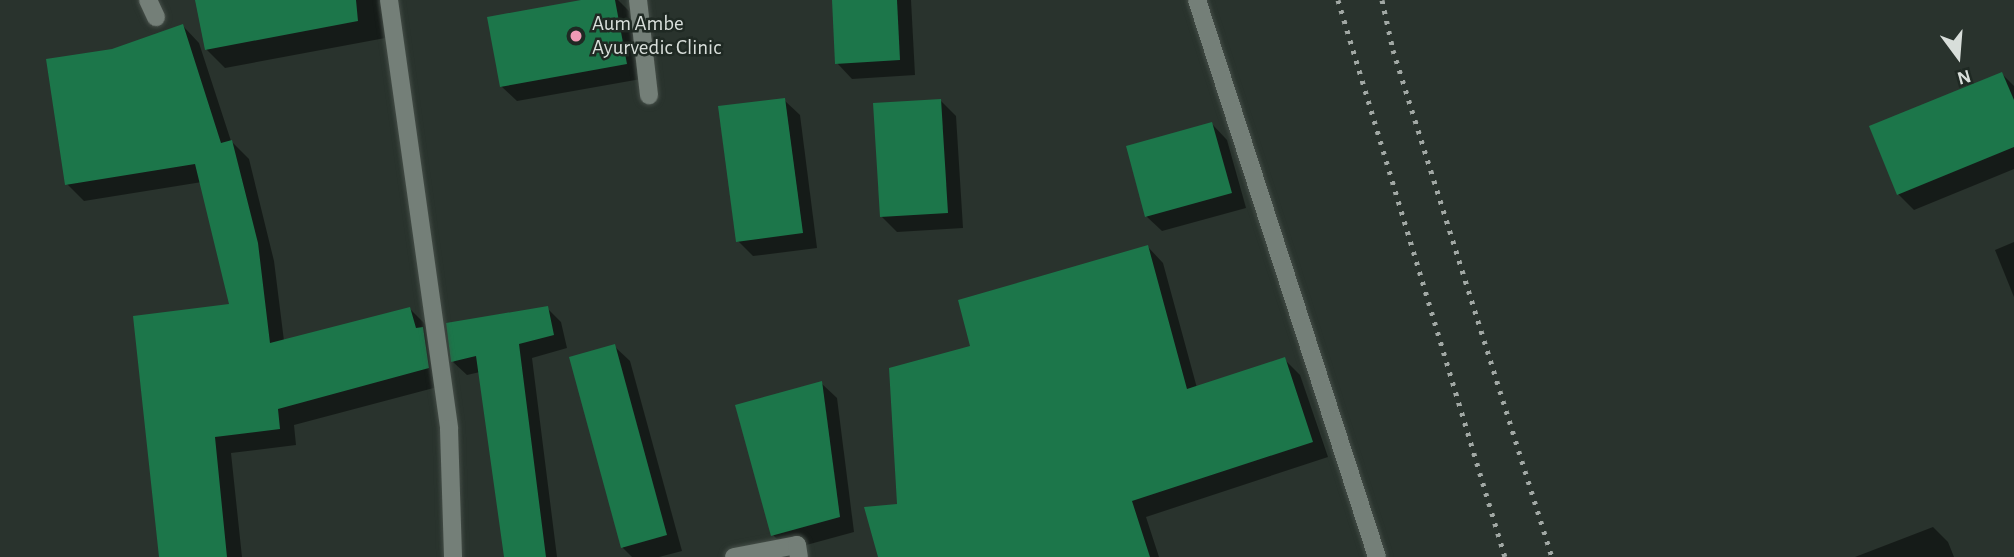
<!DOCTYPE html>
<style>
body{margin:0}
#map{position:relative;width:2014px;height:557px;overflow:hidden;background:#29332d;font-family:"Alegreya Sans",sans-serif}
div>[style]{position:absolute}
[style*='--x']{left:calc(var(--x)*1px);top:calc(var(--y)*1px);width:calc(var(--w)*1px);rotate:calc(var(--a)*1deg)}
.shadow>*{inset:0;background:#0007}
.building>*{inset:0;background:#1c764a}
.roads{filter:drop-shadow(0 0 2px #454e48) drop-shadow(0 0 2px #454e48)}
.street>*{height:18px;margin:-9px;padding:0 9px;transform-origin:9px;border-radius:9px;background:#747f78}
.rail>*{height:5px;margin-top:-2.5px;transform-origin:0;background:repeating-linear-gradient(90deg,#a1a8a4 0 3.5px,transparent 0 10.5px)}
.dots>*{width:19px;height:19px;translate:-50% -50%;box-sizing:border-box;border:4px solid #1f2923;border-radius:50%}
span{translate:-50% -50%;white-space:nowrap;text-align:center;line-height:1.15;-webkit-text-stroke:5px #1f2923;paint-order:stroke}
.poi-label{font-size:21px;color:#d8deda}
.left{translate:0 -50%;text-align:left}
.north{position:absolute;left:1923px;top:21px;width:70px;height:70px;-webkit-text-stroke:5px #1f2923;paint-order:stroke;rotate:164deg;font-size:19px;font-weight:700;line-height:28px;text-align:center;color:#d8deda}
.north::after{content:'';display:block;margin:auto;width:24px;height:32px;background:#d8deda;clip-path:polygon(50% 0,100% 100%,50% 72%,0 100%)}
</style>
<div id="map">
<div class="shadow">
<i style="clip-path:polygon(197px 0,389px 0,396px 36px,225px 68px,206px 49px)"></i>
<i style="clip-path:polygon(591px 0,618px 0,629px 11px,641px 79px,517px 101px,501px 86px)"></i>
<i style="clip-path:polygon(834px 0,911px 0,915px 75px,852px 79px,837px 63px)"></i>
<i style="clip-path:polygon(183px 26px,199px 43px,231px 141px,249px 159px,274px 261px,284px 341px,410px 309px,426px 325px,445px 385px,294px 425px,296px 445px,231px 453px,242px 557px,161px 557px,231px 306px,202px 182px,84px 201px,67px 184px,112px 50px)"></i>
<i style="clip-path:polygon(2002px 74px,2014px 86px,2014px 169px,1914px 210px,1898px 194px)"></i>
<i style="clip-path:polygon(784px 100px,800px 115px,817px 248px,753px 256px,738px 241px)"></i>
<i style="clip-path:polygon(941px 101px,956px 116px,963px 228px,897px 232px,882px 217px)"></i>
<i style="clip-path:polygon(1212px 124px,1227px 140px,1246px 208px,1162px 231px,1146px 216px)"></i>
<i style="clip-path:polygon(2014px 242px,2014px 297px,1995px 250px)"></i>
<i style="clip-path:polygon(1148px 247px,1163px 263px,1197px 388px,1284px 359px,1300px 375px,1328px 457px,1146px 517px,1159px 557px,880px 557px,898px 505px,972px 347px)"></i>
<i style="clip-path:polygon(547px 308px,561px 322px,567px 348px,532px 358px,557px 557px,506px 557px,480px 372px,467px 375px,453px 362px)"></i>
<i style="clip-path:polygon(614px 346px,630px 361px,682px 551px,659px 557px,632px 557px,623px 548px,571px 358px)"></i>
<i style="clip-path:polygon(821px 383px,837px 398px,854px 532px,788px 550px,773px 535px)"></i>
<i style="clip-path:polygon(1933px 527px,1948px 542px,1954px 557px,1855px 557px)"></i>
</div>
<div class="building">
<i style="clip-path:polygon(195px 0,356px 0,358px 21px,205px 50px)"></i>
<i style="clip-path:polygon(581px 0,615px 0,627px 64px,500px 87px,487px 17px)"></i>
<i style="clip-path:polygon(832px 0,897px 0,900px 60px,835px 64px)"></i>
<i style="clip-path:polygon(183px 24px,221px 143px,232px 140px,258px 243px,270px 343px,410px 307px,416px 328px,423px 327px,429px 368px,278px 409px,280px 429px,215px 437px,227px 557px,159px 557px,133px 316px,229px 304px,195px 164px,65px 185px,46px 59px,112px 49px)"></i>
<i style="clip-path:polygon(2002px 72px,2014px 100px,2014px 147px,1897px 195px,1869px 126px)"></i>
<i style="clip-path:polygon(785px 98px,803px 233px,736px 242px,718px 106px)"></i>
<i style="clip-path:polygon(941px 99px,948px 213px,880px 217px,873px 103px)"></i>
<i style="clip-path:polygon(1212px 122px,1232px 193px,1145px 217px,1126px 146px)"></i>
<i style="clip-path:polygon(1148px 245px,1187px 389px,1285px 357px,1313px 442px,1132px 501px,1150px 557px,878px 557px,864px 507px,897px 504px,889px 368px,970px 346px,958px 300px)"></i>
<i style="clip-path:polygon(548px 306px,554px 335px,519px 344px,546px 557px,504px 557px,476px 356px,451px 362px,446px 323px)"></i>
<i style="clip-path:polygon(615px 344px,667px 535px,621px 548px,569px 357px)"></i>
<i style="clip-path:polygon(822px 381px,840px 517px,771px 536px,735px 405px)"></i>
</div>
<div class="roads">
<div class="street">
<i style="--x:148;--y:0;--w:19;--a:65"></i>
<i style="--x:389;--y:0;--w:433;--a:82"></i>
<i style="--x:449;--y:429;--w:128;--a:88.2"></i>
<i style="--x:638;--y:0;--w:96;--a:83.4"></i>
<i style="--x:1197;--y:0;--w:585;--a:72.09"></i>
<i style="--x:734;--y:557;--w:64;--a:-10.8"></i>
<i style="--x:797;--y:545;--w:12;--a:81"></i>
</div>
</div>
<div class="rail">
<i style="--x:1338;--y:0;--w:581;--a:73.31"></i>
<i style="--x:1382;--y:0;--w:51;--a:77.6"></i>
<i style="--x:1393;--y:50;--w:531;--a:72.59"></i>
</div>
<div class="dots">
<i style="left:576px;top:36px;background:#f09ab5"></i>
</div>
<div class="poi-label">
<span class="left" style="left:592px;top:36px">Aum Ambe<br>Ayurvedic Clinic</span>
</div>
<div class="north">N</div>
</div>
